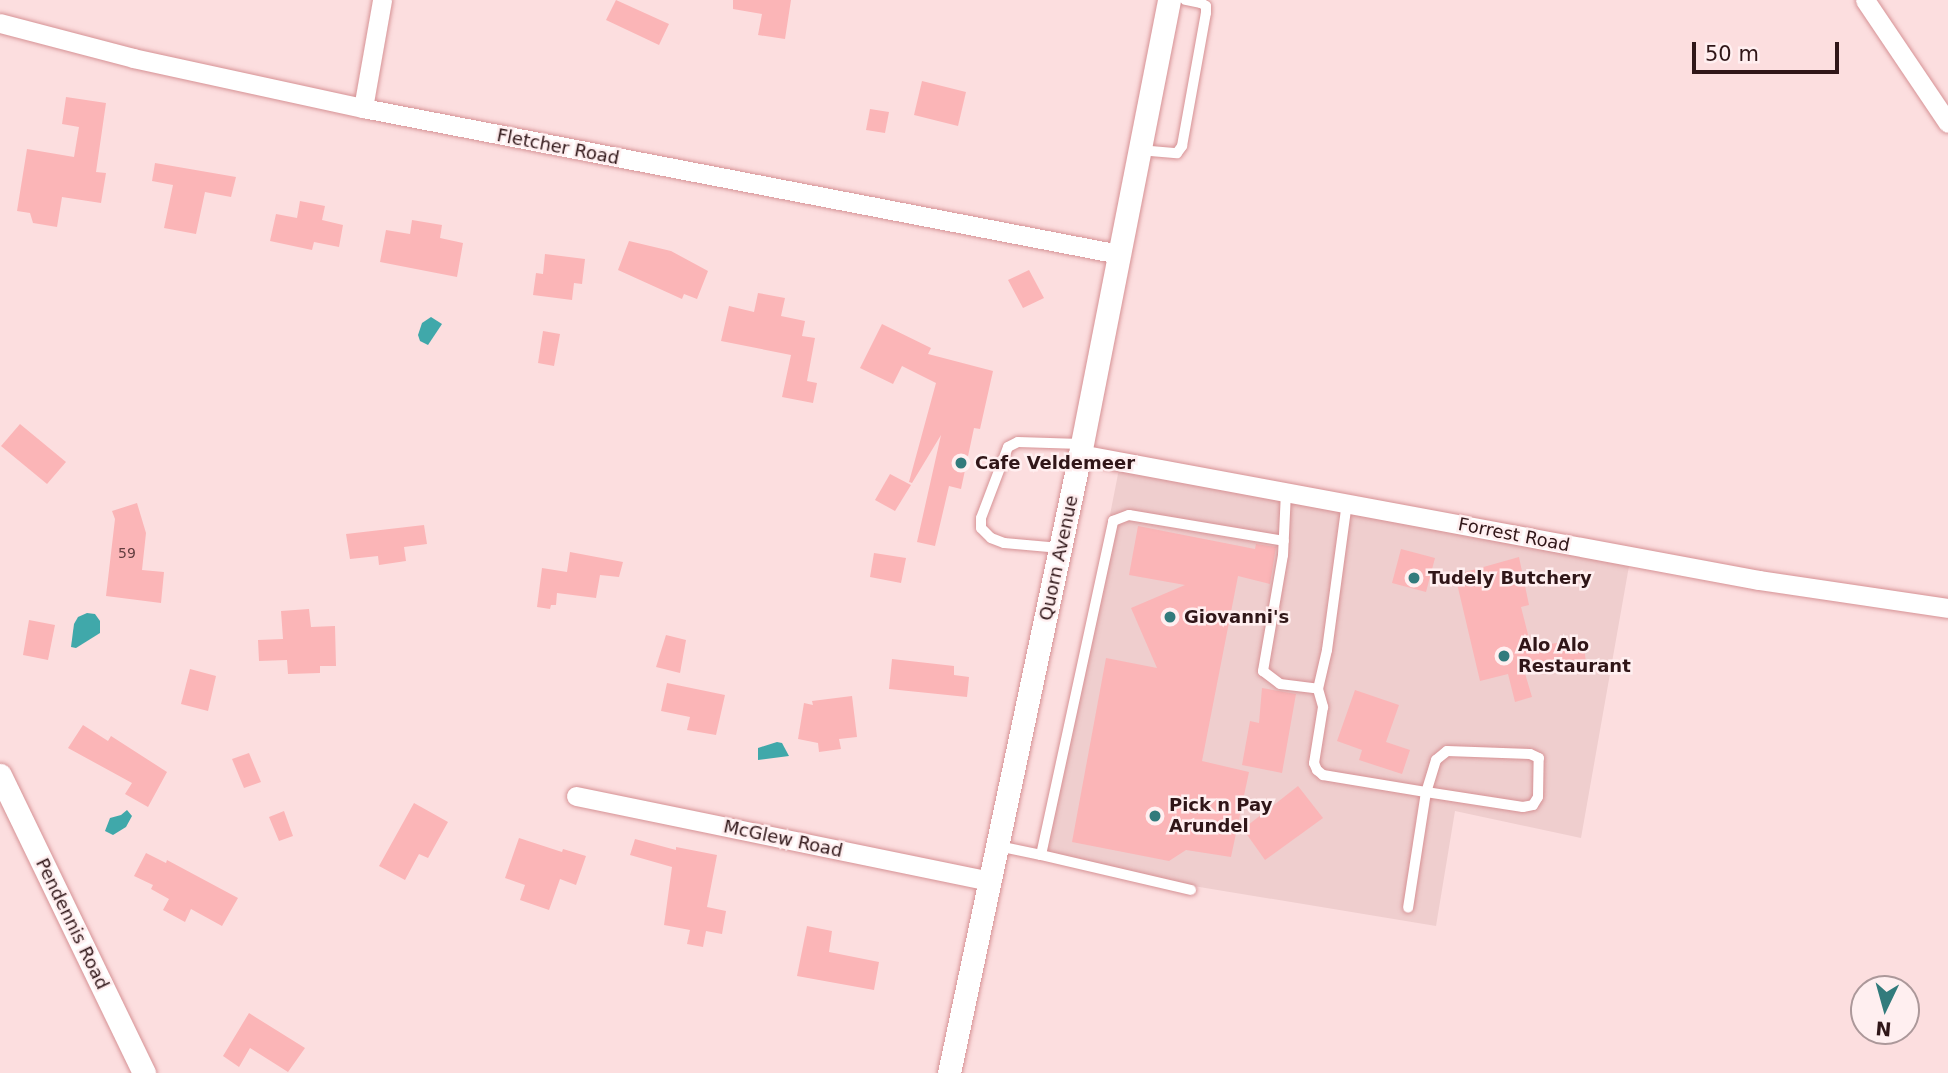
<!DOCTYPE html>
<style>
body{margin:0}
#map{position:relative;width:1948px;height:1073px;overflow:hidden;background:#fcdedf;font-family:"DejaVu Sans",sans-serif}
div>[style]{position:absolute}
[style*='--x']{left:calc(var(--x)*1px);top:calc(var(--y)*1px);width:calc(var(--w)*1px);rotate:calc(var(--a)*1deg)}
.built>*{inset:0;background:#efcece}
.water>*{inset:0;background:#40a8aa}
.building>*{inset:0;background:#fbb5b7}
.roads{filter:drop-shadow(0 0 2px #d69295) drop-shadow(0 0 2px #d69295)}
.service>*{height:10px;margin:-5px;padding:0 5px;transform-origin:5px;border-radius:5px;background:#fff}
.minor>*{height:19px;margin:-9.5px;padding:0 9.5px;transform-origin:9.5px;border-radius:9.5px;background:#fff}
.tertiary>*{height:23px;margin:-11.5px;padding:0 11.5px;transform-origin:11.5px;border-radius:11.5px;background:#fff}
.dots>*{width:19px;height:19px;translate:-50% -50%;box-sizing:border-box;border:4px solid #ffeff0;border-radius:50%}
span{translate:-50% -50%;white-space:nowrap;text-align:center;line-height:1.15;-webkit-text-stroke:5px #ffeff0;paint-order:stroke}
.number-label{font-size:14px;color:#633e40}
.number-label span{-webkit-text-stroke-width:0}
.street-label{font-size:18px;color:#301618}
.poi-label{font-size:18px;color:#301618;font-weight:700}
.left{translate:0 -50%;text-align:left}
.north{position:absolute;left:1850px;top:975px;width:70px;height:70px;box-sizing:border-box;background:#ffeff0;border:2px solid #ac989a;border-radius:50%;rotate:185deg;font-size:19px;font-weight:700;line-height:28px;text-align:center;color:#301618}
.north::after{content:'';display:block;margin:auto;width:24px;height:32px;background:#327b7c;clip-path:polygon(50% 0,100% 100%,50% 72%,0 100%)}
.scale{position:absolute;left:1692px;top:42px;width:147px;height:32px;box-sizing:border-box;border:4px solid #301618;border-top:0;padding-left:9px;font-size:21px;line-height:24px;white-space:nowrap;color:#301618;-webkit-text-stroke:5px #ffeff0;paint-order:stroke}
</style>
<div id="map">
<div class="built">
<i style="clip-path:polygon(1119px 469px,1629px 566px,1581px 838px,1455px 811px,1436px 926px,1042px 861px)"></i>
</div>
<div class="water">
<i style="clip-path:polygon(431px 317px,442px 324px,428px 345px,420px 341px,418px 335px,422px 323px)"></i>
<i style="clip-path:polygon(87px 613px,95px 614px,100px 621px,100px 633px,76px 648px,71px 647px,74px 624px,78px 617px)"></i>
<i style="clip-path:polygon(777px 742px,782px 743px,789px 756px,758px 760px,758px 748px)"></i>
<i style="clip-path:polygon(127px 810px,132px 816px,126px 827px,113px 835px,105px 831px,110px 818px,121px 815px)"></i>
</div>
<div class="building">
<i style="clip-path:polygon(616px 0,669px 24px,659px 45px,606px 20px)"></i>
<i style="clip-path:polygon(733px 0,791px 0,785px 39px,758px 35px,762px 14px,733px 9px)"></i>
<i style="clip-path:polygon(922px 81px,966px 92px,958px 126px,914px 115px)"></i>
<i style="clip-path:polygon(66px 97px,106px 103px,96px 172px,106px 173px,101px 203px,62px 197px,57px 227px,33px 223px,30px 213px,17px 211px,27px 149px,74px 157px,79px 127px,62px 124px)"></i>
<i style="clip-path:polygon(870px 109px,889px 112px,885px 133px,866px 130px)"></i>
<i style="clip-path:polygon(155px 163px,236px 177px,231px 197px,205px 192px,196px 234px,164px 228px,173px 185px,152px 181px)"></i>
<i style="clip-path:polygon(300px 201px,325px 206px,322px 220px,343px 225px,339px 247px,314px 242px,312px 250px,270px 241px,276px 214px,297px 218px)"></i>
<i style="clip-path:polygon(412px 220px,442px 225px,440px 238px,463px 243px,457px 277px,380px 262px,386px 230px,410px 234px)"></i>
<i style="clip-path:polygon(629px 241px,671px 251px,708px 271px,697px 299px,684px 294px,682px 299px,618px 270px)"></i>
<i style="clip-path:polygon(545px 254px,585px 259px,582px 284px,574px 283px,572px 300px,533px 295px,536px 273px,543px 274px)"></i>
<i style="clip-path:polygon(1029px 270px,1044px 298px,1023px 308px,1008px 280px)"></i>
<i style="clip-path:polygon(758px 293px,785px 298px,781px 316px,805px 321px,802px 336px,815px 338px,807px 381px,817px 383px,813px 403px,782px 397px,791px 355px,721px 341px,729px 306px,754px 312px)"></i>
<i style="clip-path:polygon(882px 324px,931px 348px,928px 354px,993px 371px,980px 429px,974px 428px,961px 489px,949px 486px,935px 546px,917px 542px,941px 435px,912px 483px,909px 482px,936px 383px,902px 366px,893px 384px,860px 368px)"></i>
<i style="clip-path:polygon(543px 331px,560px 334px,554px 366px,538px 363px)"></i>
<i style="clip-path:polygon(20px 424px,66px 462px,47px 484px,1px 446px)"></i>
<i style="clip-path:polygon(890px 474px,911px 485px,895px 511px,875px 500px)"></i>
<i style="clip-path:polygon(137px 503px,146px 533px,142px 570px,164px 572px,161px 603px,106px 596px,115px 519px,112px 511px)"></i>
<i style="clip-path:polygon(424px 525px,427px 544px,404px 547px,406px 561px,379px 565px,378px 556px,350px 559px,346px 534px)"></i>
<i style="clip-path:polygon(1138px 526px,1255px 549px,1256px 544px,1276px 547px,1270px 584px,1238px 576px,1202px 761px,1249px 772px,1231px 857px,1186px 850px,1169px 861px,1072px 842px,1106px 658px,1157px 668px,1131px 608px,1185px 585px,1129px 575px)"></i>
<i style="clip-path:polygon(1401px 549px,1435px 558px,1426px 592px,1392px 583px)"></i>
<i style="clip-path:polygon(570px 552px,623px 562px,619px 577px,600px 575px,596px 598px,557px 593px,556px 605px,551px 605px,550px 609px,537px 607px,542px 568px,567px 572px)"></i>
<i style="clip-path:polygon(874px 553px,906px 558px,901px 583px,870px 577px)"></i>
<i style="clip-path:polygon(1519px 557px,1529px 605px,1521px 607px,1531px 646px,1583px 640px,1586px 662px,1524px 670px,1532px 697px,1515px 702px,1508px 674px,1480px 681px,1455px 575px)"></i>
<i style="clip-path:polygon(309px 609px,311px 627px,335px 626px,336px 666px,320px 666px,320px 673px,288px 674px,287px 660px,259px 661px,258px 640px,283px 639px,281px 611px)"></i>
<i style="clip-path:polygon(29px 620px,55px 625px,48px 660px,23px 655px)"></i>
<i style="clip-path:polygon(666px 635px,686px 640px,680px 673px,656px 667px)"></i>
<i style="clip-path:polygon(892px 659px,954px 666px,954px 675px,969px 677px,967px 697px,889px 689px)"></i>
<i style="clip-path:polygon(190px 669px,216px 676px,208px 711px,181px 704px)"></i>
<i style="clip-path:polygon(667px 683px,725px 695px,716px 735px,687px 730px,690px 717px,661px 711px)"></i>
<i style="clip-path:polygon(1262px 688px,1296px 694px,1282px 773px,1242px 765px,1250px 721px,1259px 723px)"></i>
<i style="clip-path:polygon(1355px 690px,1399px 705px,1386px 742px,1410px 750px,1402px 774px,1359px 760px,1362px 750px,1337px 741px)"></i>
<i style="clip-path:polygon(852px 696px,857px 737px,839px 739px,841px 749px,819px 752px,818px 743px,798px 739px,804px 703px,813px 705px,812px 701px)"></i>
<i style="clip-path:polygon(83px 725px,108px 741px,111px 736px,167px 772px,148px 807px,125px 794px,132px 783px,68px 748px)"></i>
<i style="clip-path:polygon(249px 753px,261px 782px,244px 788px,232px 759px)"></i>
<i style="clip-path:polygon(1298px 786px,1323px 818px,1265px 860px,1243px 829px)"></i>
<i style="clip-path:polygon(414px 803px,448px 822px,428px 858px,419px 854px,405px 880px,379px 866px)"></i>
<i style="clip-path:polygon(284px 811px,293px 836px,279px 841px,269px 817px)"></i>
<i style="clip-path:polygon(519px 838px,562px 852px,563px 849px,586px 856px,576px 885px,560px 879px,549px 910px,520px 900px,525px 885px,505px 878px)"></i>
<i style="clip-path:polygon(635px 839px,676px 850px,676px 847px,717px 855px,707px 907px,726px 911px,722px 934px,706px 931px,703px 947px,687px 944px,690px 930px,664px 925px,672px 867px,630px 855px)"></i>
<i style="clip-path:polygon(146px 853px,166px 863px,167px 860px,238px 898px,222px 926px,191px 909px,185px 922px,163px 910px,169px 899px,151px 889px,153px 885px,134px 876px)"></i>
<i style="clip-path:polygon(807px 926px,832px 931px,829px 952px,879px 962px,874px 990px,797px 976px)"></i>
<i style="clip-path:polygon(249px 1013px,305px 1048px,288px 1072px,250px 1048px,239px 1067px,223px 1056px)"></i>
</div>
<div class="roads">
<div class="service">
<i style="--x:1139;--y:150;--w:38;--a:5"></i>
<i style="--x:1177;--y:153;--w:9;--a:-54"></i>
<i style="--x:1182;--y:146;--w:135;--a:-79.8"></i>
<i style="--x:1206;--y:13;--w:7;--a:-90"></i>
<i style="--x:1206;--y:6;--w:6;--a:-149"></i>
<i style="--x:1201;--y:3;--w:16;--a:-169"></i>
<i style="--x:1286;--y:492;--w:63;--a:92.7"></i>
<i style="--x:1283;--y:555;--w:118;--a:99.8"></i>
<i style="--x:1263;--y:671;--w:21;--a:37"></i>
<i style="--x:1280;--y:684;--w:38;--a:7"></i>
<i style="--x:1318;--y:689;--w:19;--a:74"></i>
<i style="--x:1323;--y:707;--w:57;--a:99.1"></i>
<i style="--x:1314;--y:763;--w:8;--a:67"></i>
<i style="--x:1317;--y:770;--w:8;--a:40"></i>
<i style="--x:1323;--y:775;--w:104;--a:9.4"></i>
<i style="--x:1426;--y:792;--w:98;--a:8.8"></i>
<i style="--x:1523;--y:807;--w:10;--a:-11"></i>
<i style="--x:1533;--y:805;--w:9;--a:-58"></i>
<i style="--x:1538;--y:797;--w:39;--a:-89"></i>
<i style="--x:1539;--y:758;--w:10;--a:-156"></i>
<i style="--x:1530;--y:754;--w:83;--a:-177.9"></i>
<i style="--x:1447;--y:751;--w:14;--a:141"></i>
<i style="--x:1436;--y:760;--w:34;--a:107"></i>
<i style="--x:1426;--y:792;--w:117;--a:98.8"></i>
<i style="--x:1060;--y:548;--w:56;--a:-174.9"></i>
<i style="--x:1004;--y:543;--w:14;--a:-159"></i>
<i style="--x:991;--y:538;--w:14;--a:-135"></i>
<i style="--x:981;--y:528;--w:10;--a:-90"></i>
<i style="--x:981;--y:518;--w:76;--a:-69.2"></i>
<i style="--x:1008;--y:447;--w:11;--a:-27"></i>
<i style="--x:1018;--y:442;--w:63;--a:1.8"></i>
<i style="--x:1318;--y:689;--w:40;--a:-77"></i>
<i style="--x:1327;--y:650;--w:148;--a:-82.3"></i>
<i style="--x:998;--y:846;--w:44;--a:11.8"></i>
<i style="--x:1041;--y:855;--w:342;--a:-77.8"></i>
<i style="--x:1113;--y:521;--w:17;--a:-21"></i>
<i style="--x:1129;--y:515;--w:157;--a:9.5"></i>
<i style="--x:1041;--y:855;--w:154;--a:13.1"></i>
</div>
<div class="minor">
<i style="--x:1865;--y:0;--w:148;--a:56"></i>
<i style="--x:0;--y:23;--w:138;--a:14.7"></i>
<i style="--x:133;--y:58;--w:235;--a:12.3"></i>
<i style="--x:363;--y:108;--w:770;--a:10.93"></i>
<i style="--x:363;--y:108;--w:110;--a:-80"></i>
<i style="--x:1080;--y:454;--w:691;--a:10.51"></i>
<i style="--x:1759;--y:580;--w:191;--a:8.4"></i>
<i style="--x:576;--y:796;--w:422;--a:11.6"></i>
</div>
<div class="tertiary">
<i style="--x:0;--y:775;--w:331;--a:64.2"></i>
<i style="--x:949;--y:1073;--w:633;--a:-78.05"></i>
<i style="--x:1080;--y:454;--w:463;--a:-78.9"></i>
</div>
</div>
<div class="dots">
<i style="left:961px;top:463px;background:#327b7c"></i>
<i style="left:1414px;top:578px;background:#327b7c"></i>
<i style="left:1170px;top:617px;background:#327b7c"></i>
<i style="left:1504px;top:656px;background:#327b7c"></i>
<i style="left:1155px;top:816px;background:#327b7c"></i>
</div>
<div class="number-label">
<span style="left:127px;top:553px">59</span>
</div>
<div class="street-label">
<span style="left:558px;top:147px;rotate:11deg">Fletcher Road</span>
<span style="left:1514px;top:535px;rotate:11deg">Forrest Road</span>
<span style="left:1059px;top:558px;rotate:-78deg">Quorn Avenue</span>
<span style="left:783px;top:839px;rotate:12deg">McGlew Road</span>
<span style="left:72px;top:924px;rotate:64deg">Pendennis Road</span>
</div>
<div class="poi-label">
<span class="left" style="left:975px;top:463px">Cafe Veldemeer</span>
<span class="left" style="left:1428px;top:578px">Tudely Butchery</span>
<span class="left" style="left:1184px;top:617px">Giovanni's</span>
<span class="left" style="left:1518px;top:656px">Alo Alo<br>Restaurant</span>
<span class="left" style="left:1169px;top:816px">Pick n Pay<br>Arundel</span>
</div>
<div class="north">N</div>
<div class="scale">50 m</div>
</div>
